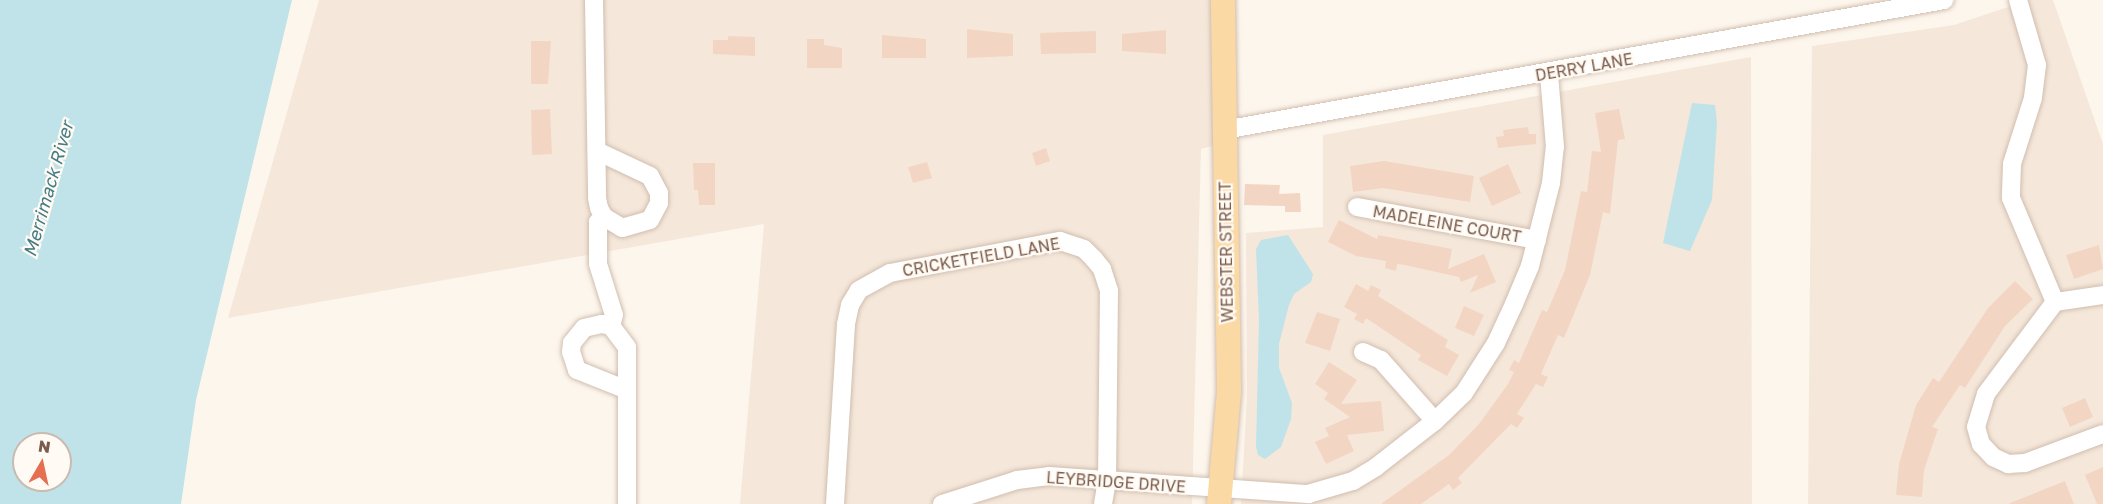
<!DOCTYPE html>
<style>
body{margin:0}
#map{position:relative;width:2103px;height:504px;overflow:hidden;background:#fdf6ec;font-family:"Golos Text",sans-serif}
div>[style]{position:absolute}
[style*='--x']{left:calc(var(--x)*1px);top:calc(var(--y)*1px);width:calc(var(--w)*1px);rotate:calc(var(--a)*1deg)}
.residential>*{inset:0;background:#f5e8da}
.water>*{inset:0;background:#bfe3e8}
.building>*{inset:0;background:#f3d5c3}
.roads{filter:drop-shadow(0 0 2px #d1beb0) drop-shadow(0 0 2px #d1beb0)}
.minor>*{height:18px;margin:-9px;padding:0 9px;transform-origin:9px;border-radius:9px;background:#fff}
.major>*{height:24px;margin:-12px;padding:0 12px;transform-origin:12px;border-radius:12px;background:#fbd9a5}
span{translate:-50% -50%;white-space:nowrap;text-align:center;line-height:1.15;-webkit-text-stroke:4.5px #fffaf3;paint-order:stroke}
.street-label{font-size:16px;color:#7a5c4d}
.water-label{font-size:18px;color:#437c86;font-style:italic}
.north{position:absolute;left:12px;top:432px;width:60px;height:60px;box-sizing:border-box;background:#fffaf3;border:2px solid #cabbb1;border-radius:50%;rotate:9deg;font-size:16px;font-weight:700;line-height:24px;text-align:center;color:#7a5c4d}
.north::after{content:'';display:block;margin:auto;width:21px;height:27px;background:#e76f51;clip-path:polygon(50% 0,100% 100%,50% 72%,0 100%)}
</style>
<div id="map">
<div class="residential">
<i style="clip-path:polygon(319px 0,1212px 0,1217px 145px,1201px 149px,1192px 504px,740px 504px,764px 224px,228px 318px)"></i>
<i style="clip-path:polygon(2029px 0,2053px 0,2103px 144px,2103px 504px,1808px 504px,1812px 46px,1954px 25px)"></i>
<i style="clip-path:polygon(1751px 57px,1752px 504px,1241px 504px,1247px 396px,1246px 233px,1323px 227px,1323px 135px)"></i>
</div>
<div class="water">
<i style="clip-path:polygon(evenodd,0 0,292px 0,196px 400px,181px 504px,0 504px,0 0,24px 444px,60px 444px,60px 480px,24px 480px,24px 444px)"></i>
<i style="clip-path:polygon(1692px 103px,1715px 105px,1717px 123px,1712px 200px,1690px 251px,1663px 243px)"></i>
<i style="clip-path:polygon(1288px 235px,1313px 274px,1311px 282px,1294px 294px,1289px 305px,1279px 344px,1279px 368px,1292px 403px,1291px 419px,1281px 447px,1265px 459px,1258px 455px,1256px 447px,1259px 320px,1256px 249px,1261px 240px)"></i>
</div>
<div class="building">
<i style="clip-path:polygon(967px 29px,1013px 34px,1013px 56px,967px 58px)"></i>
<i style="clip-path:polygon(1166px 30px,1166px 54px,1122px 51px,1122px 34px)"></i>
<i style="clip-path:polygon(1096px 31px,1096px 53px,1041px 54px,1040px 33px)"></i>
<i style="clip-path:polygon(882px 35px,926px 39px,926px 58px,882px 58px)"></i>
<i style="clip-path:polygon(728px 36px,755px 37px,755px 56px,713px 54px,713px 40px,728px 40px)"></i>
<i style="clip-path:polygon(807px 39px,824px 39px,824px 45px,842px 48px,842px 68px,807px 68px)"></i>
<i style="clip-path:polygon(531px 41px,551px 41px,548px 84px,531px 84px)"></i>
<i style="clip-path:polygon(550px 109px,552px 154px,532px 155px,531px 110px)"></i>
<i style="clip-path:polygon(1619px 109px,1625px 139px,1618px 140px,1610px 214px,1603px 212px,1590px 275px,1564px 338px,1558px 335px,1541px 374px,1548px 377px,1543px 387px,1536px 384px,1517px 414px,1524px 418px,1517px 428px,1511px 424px,1458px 478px,1462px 483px,1453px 490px,1449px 484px,1421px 504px,1381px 504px,1449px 455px,1479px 424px,1508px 384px,1514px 372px,1509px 370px,1514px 360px,1519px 363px,1542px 310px,1547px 312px,1565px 270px,1581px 191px,1587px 192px,1592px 151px,1601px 152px,1595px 113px)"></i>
<i style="clip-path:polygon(1528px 127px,1529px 134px,1536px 134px,1536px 144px,1498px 148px,1496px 137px,1504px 136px,1503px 130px)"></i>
<i style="clip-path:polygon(1046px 148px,1050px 161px,1036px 166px,1032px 153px)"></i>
<i style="clip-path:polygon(1384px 161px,1474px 176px,1470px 202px,1383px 188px,1353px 192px,1350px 166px)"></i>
<i style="clip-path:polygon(927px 162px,932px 178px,913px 183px,908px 167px)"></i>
<i style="clip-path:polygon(693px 163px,715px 163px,715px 205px,699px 205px,698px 190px,694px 190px)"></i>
<i style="clip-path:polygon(1508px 164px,1521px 193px,1492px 206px,1479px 178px)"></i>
<i style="clip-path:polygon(1245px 184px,1280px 185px,1279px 194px,1300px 193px,1301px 212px,1285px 212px,1285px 206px,1244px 205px)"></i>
<i style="clip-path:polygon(1339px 220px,1377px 239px,1378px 235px,1452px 249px,1448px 269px,1484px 254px,1496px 282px,1470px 293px,1478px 275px,1461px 282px,1459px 277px,1405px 265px,1397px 264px,1396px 271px,1385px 268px,1386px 261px,1356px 256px,1328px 242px)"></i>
<i style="clip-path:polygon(2099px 245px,2103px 269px,2074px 279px,2066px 255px)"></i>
<i style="clip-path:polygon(2015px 281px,2033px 299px,2005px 326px,1965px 388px,1960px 385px,1932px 427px,1938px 429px,1924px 470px,1922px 497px,1896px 495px,1899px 464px,1916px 405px,1933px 378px,1939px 382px,1988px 308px)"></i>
<i style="clip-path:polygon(1356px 284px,1368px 291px,1371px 285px,1381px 290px,1378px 296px,1448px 340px,1445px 347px,1459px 355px,1447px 376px,1418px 360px,1421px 355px,1372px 322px,1366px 318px,1363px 324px,1354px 319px,1357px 314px,1344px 307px)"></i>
<i style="clip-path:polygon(1464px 306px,1484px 315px,1474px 336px,1455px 328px)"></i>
<i style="clip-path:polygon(1317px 312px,1340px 319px,1330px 351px,1305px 343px)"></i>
<i style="clip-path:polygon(1329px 362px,1357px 380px,1341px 404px,1381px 401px,1384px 431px,1347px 435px,1354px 451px,1326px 464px,1315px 442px,1329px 436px,1325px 428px,1350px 417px,1324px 399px,1328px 393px,1315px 384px)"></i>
<i style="clip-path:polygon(2085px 398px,2093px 417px,2070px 427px,2062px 408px)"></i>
<i style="clip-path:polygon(2103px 467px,2103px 504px,2097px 504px,2085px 475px)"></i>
<i style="clip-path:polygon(2065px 481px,2074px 504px,2010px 504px,2010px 503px)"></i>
</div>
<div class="roads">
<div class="minor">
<i style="--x:594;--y:0;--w:198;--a:89.1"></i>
<i style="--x:597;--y:198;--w:10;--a:79"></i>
<i style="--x:599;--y:208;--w:10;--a:61"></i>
<i style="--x:604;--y:217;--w:21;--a:31"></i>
<i style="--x:622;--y:228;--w:29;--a:-16"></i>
<i style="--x:650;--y:220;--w:19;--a:-62"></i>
<i style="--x:659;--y:203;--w:10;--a:-90"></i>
<i style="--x:659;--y:193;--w:19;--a:-118"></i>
<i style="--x:650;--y:176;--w:59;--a:-154.7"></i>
<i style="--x:2018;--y:0;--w:68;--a:73.7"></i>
<i style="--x:2037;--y:65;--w:33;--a:97"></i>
<i style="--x:2033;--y:98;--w:69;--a:107.7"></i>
<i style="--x:2012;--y:164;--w:34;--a:92"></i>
<i style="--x:2011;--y:198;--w:113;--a:67.1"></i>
<i style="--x:1224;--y:130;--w:732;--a:-10.23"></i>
<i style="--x:1357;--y:207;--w:183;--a:10.4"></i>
<i style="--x:604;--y:217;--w:8;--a:140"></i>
<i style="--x:598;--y:222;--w:42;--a:90"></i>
<i style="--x:598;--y:264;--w:53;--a:72.6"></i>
<i style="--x:614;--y:315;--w:11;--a:105"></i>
<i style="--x:2055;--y:302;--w:115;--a:126.9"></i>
<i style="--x:1986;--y:394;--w:34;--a:107"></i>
<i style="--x:1976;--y:427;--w:18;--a:74"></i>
<i style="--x:1981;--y:444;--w:18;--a:47"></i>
<i style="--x:1993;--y:457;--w:17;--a:25"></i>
<i style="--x:2008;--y:464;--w:17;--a:-3"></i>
<i style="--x:2025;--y:463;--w:83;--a:-20.4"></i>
<i style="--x:2055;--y:302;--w:49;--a:-8.3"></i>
<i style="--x:1363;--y:352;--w:20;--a:24"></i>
<i style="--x:1381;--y:360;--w:81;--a:48.5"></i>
<i style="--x:627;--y:390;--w:54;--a:-158.2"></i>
<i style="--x:577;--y:370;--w:19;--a:-108"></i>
<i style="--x:571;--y:352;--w:9;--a:-84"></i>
<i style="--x:572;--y:343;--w:19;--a:-51"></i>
<i style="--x:584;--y:328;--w:18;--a:-13"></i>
<i style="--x:602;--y:324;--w:9;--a:13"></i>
<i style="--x:611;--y:326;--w:26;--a:53"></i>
<i style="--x:627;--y:347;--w:157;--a:90"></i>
<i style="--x:835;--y:504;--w:180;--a:-86.5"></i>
<i style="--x:846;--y:324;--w:19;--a:-78"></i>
<i style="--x:850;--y:305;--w:17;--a:-59"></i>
<i style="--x:859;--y:290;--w:35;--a:-29"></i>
<i style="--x:890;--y:273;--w:173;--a:-10.7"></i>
<i style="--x:1060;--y:241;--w:25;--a:18"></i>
<i style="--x:1084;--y:249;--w:14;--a:45"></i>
<i style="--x:1094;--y:259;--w:13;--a:51"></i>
<i style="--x:1102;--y:269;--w:23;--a:72"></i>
<i style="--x:1109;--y:291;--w:190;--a:90.6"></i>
<i style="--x:1107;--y:481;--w:23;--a:100"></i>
<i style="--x:942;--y:504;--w:79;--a:-17.7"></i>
<i style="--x:1017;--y:480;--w:32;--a:-7"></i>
<i style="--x:1049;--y:476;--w:260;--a:4"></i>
<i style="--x:1308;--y:494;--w:47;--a:-16.1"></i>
<i style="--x:1353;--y:481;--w:27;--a:-31"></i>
<i style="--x:1376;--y:467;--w:75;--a:-37.9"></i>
<i style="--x:1435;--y:421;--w:40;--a:-44"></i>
<i style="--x:1464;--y:393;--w:59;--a:-57.4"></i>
<i style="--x:1496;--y:343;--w:43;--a:-65.2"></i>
<i style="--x:1514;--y:304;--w:41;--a:-67.2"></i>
<i style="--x:1530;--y:266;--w:86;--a:-75.8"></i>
<i style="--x:1551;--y:183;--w:36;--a:-84"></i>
<i style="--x:1555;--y:147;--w:73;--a:-94.7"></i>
</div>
<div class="major">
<i style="--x:1219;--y:504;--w:113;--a:-84.9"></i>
<i style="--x:1229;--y:391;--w:391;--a:-90.9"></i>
</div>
</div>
<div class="street-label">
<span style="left:1584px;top:67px;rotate:-10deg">DERRY LANE</span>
<span style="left:1447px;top:224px;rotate:10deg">MADELEINE COURT</span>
<span style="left:1226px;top:252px;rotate:-91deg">WEBSTER STREET</span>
<span style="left:981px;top:257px;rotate:-10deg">CRICKETFIELD LANE</span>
<span style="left:1116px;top:482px;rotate:4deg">LEYBRIDGE DRIVE</span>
</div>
<div class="water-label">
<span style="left:48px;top:189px;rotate:-74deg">Merrimack River</span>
</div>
<div class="north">N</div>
</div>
